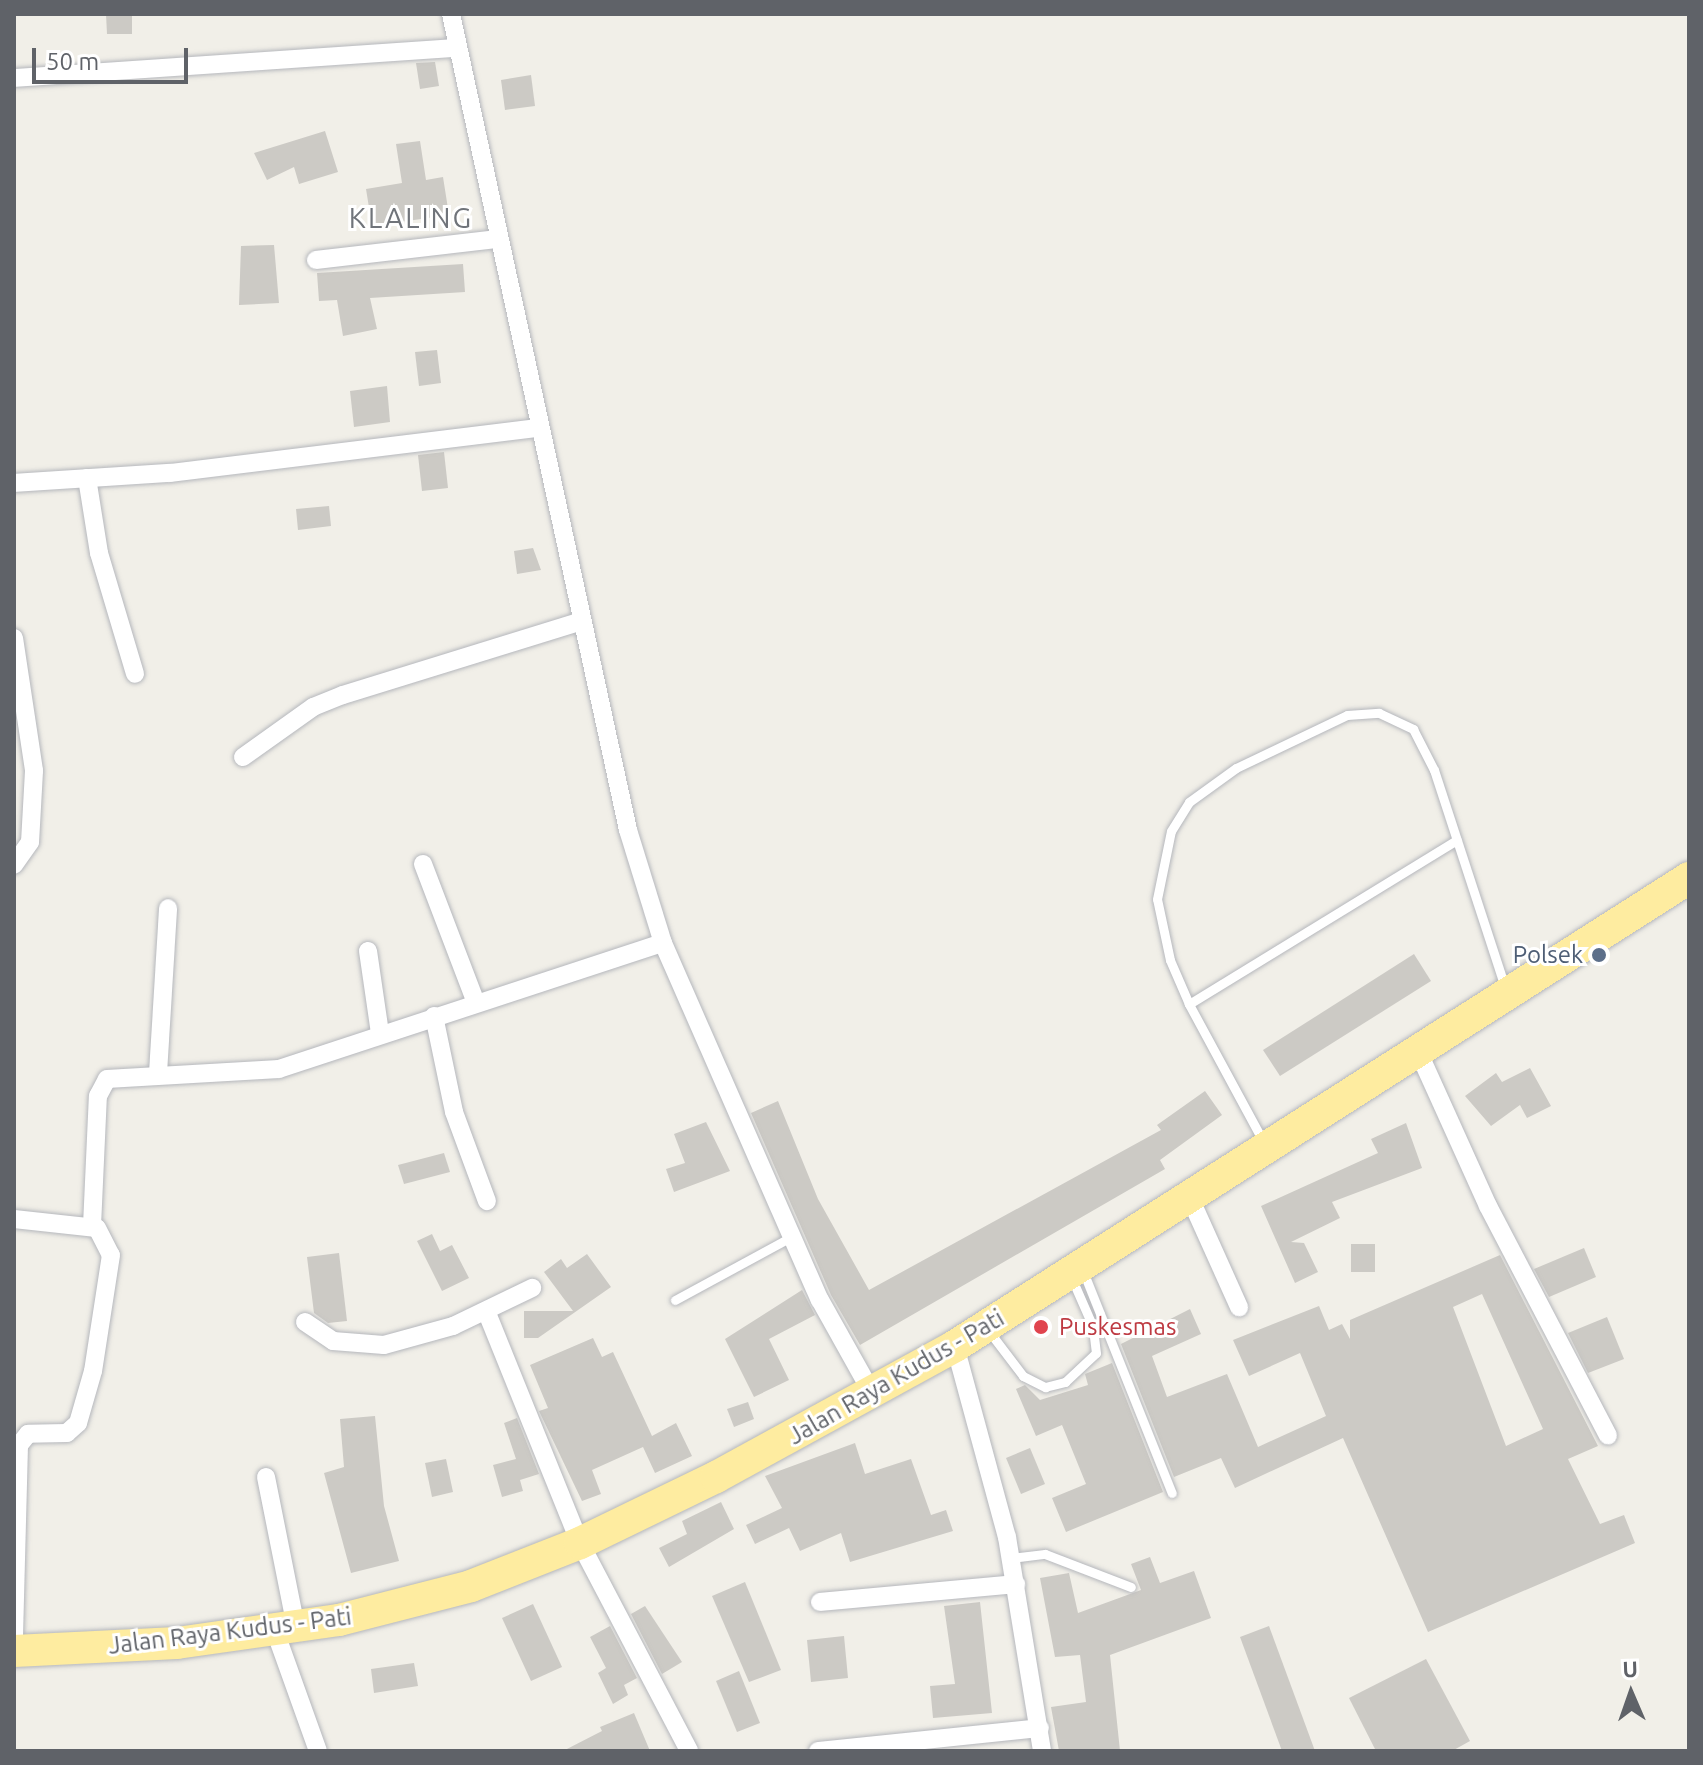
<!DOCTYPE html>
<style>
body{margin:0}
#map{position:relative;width:1703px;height:1765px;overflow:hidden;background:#f1efe8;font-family:Ubuntu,sans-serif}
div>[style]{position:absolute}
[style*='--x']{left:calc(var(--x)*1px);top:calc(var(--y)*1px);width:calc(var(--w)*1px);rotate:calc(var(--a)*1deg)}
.building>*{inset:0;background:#cccac5}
.roads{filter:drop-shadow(0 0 2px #b5b7bc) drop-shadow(0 0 2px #b5b7bc)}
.service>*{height:9px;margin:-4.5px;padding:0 4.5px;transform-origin:4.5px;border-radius:4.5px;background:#fff}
.minor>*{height:18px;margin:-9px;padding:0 9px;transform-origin:9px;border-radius:9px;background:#fff}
.trunk>*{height:32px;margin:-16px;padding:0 16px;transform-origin:16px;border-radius:16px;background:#feeca0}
.dots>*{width:22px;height:22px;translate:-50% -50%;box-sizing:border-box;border:4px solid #fff;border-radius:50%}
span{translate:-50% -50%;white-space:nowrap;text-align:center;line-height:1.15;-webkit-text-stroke:6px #fff;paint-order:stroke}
.service-label{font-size:24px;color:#4e5e75}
.right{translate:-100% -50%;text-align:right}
.health-label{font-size:24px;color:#be3a42}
.left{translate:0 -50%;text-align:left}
.street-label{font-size:24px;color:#5f6268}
.quarter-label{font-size:28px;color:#70747a;letter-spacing:2px}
.frame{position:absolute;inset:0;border:16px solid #5f6268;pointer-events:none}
.north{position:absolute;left:1591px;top:1653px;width:80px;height:80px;-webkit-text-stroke:6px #fff;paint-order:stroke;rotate:358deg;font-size:22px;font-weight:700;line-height:32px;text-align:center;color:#5f6268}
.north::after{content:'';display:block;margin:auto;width:28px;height:36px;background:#5f6268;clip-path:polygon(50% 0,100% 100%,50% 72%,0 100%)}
.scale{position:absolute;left:32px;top:48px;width:156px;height:36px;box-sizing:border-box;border:4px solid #5f6268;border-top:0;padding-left:10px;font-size:24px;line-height:28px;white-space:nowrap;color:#5f6268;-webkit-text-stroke:6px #fff;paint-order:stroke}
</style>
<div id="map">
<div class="building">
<i style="clip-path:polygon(106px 14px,132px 14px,132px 34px,107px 34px)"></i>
<i style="clip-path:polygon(435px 62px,439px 86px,420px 89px,416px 63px)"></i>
<i style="clip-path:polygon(531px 75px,535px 106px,505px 110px,501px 80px)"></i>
<i style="clip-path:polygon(325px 131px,338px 172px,299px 184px,294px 167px,267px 180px,254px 153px)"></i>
<i style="clip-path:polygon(420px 141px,426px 180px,443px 177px,449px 215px,372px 226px,366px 189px,402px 183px,396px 144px)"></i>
<i style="clip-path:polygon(274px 245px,279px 303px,239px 305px,241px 246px)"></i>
<i style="clip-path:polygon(463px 264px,465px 292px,370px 298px,377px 329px,343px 336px,337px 300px,319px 301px,317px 273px)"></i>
<i style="clip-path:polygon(437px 350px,441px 383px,419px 386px,415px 352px)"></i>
<i style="clip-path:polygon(387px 386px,390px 422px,354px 427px,350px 391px)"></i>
<i style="clip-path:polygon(444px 452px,448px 488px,422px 491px,418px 455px)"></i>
<i style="clip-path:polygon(329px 506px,331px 526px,298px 530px,296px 509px)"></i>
<i style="clip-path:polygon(533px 548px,541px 570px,517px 574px,514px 551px)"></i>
<i style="clip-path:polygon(1414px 954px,1431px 981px,1280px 1076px,1263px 1050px)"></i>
<i style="clip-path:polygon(1530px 1068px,1551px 1106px,1527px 1118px,1520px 1105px,1491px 1126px,1465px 1096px,1496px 1073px,1502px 1082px)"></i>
<i style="clip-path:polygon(1205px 1091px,1222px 1115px,1160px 1160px,1165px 1169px,860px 1345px,831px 1295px,751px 1113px,778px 1101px,818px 1199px,869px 1290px,1161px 1130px,1157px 1125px)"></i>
<i style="clip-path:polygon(706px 1122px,730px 1171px,674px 1192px,666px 1169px,685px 1163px,674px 1134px)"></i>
<i style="clip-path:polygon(1406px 1123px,1422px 1168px,1332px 1202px,1340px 1218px,1291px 1242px,1304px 1243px,1318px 1272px,1295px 1283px,1261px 1206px,1378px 1153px,1371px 1139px)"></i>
<i style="clip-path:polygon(444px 1153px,450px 1172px,404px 1184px,398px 1165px)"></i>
<i style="clip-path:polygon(432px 1234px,440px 1251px,452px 1245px,469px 1278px,442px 1291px,417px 1241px)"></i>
<i style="clip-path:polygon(1351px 1244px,1375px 1244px,1375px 1272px,1351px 1272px)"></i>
<i style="clip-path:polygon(1584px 1248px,1596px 1277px,1549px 1297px,1534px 1269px)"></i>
<i style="clip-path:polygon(339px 1253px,347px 1321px,328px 1323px,314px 1313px,307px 1257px)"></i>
<i style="clip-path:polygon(587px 1254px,611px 1287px,538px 1338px,524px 1338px,524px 1311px,573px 1311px,544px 1272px,561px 1259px,567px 1268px)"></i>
<i style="clip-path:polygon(evenodd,1500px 1255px,1598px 1446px,1568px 1459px,1600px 1524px,1624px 1515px,1635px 1543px,1428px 1632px,1343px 1438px,1235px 1488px,1221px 1458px,1174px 1477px,1121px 1344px,1190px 1309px,1201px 1334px,1152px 1356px,1167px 1397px,1227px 1374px,1258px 1447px,1326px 1416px,1300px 1353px,1249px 1376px,1233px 1340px,1319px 1306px,1329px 1330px,1342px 1324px,1350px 1339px,1350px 1320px,1500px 1255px,1482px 1294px,1543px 1429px,1506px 1446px,1453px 1307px,1482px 1294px)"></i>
<i style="clip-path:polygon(802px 1290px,815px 1315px,769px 1339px,789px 1380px,754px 1397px,725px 1339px)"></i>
<i style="clip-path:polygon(1607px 1317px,1624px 1359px,1588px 1373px,1568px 1333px)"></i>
<i style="clip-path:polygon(593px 1338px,602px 1357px,613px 1352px,652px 1436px,676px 1423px,692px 1456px,655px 1473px,643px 1447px,592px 1470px,601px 1494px,582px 1501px,539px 1411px,548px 1408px,530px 1365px)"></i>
<i style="clip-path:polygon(1112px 1363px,1163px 1492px,1066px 1532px,1052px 1498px,1086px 1484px,1062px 1425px,1036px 1436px,1016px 1389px,1025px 1385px,1040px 1400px,1088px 1385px,1085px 1374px)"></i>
<i style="clip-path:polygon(748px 1402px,754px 1419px,734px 1427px,727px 1409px)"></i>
<i style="clip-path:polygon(375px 1416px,384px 1506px,399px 1561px,351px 1573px,324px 1473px,344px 1467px,340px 1419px)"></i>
<i style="clip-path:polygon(517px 1418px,539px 1474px,520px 1480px,523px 1491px,502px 1497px,493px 1465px,516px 1459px,504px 1423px)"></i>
<i style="clip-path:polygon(855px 1443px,865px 1474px,911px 1459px,931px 1515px,946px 1510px,953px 1531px,850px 1562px,841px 1533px,800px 1551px,789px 1528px,755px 1544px,746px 1525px,782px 1508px,765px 1476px)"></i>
<i style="clip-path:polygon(1030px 1448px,1045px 1484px,1021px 1494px,1006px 1458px)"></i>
<i style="clip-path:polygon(446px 1459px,453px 1492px,432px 1497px,425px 1463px)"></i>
<i style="clip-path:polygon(721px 1502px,734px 1529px,669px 1567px,659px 1548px,687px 1534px,682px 1521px)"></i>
<i style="clip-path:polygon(1150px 1557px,1160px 1583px,1194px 1571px,1211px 1618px,1110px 1655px,1120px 1751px,1059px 1751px,1051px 1707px,1086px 1702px,1080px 1655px,1055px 1657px,1040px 1578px,1069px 1573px,1078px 1613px,1141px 1590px,1131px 1564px)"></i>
<i style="clip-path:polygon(745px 1582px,781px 1670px,749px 1682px,712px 1596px)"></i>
<i style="clip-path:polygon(980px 1602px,992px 1713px,933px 1718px,930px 1686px,955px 1684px,944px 1606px)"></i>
<i style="clip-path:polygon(533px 1604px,562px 1667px,531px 1681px,502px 1618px)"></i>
<i style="clip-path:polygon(645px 1606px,682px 1662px,662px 1674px,631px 1614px)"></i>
<i style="clip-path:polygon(610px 1626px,637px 1678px,624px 1685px,628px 1695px,613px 1704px,598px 1673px,606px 1668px,590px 1637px)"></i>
<i style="clip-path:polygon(1269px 1626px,1315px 1751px,1282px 1751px,1240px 1637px)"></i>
<i style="clip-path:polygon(844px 1636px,848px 1678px,811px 1682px,807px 1640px)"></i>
<i style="clip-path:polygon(1426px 1659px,1470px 1741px,1452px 1751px,1376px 1751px,1349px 1698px)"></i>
<i style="clip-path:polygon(414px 1663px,418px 1686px,374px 1693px,371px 1669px)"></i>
<i style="clip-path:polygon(739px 1671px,760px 1723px,737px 1732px,716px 1681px)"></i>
<i style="clip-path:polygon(634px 1713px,650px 1751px,563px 1751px,602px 1731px,600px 1727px)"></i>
</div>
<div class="roads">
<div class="service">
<i style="--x:1189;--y:1004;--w:314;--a:-31.5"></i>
<i style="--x:1263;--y:1141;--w:156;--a:-118.4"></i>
<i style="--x:1189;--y:1004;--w:48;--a:-113.4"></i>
<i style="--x:1170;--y:960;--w:62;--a:-102"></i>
<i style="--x:1157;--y:899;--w:69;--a:-78.4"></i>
<i style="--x:1171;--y:831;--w:34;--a:-58"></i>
<i style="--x:1189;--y:802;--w:58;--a:-35.9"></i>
<i style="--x:1236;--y:768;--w:123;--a:-25.5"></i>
<i style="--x:1347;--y:715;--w:32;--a:-4"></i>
<i style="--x:1379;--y:713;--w:38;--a:25"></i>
<i style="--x:1413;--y:729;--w:46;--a:62.9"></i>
<i style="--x:1434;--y:770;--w:228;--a:71.9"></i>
<i style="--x:1083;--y:1271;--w:239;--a:68.2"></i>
<i style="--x:675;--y:1300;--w:134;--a:-28.5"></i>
<i style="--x:988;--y:1330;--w:58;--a:52.7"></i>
<i style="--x:1023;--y:1376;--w:25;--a:27"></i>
<i style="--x:1045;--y:1387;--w:21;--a:-14"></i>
<i style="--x:1065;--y:1382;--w:42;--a:-43.1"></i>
<i style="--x:1096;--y:1353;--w:26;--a:-97"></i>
<i style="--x:1093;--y:1327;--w:52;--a:-113.6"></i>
<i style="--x:1011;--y:1558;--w:34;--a:-7"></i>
<i style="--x:1045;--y:1554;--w:92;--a:21"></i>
</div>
<div class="minor">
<i style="--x:451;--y:14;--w:835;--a:77.76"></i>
<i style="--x:628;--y:830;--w:118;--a:72.8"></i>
<i style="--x:663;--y:943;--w:390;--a:66.3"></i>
<i style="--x:820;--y:1300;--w:107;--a:60.8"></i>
<i style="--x:14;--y:78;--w:445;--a:-3.9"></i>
<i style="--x:316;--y:260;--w:183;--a:-6.6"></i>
<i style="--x:87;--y:478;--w:76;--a:80.9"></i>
<i style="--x:99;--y:553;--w:126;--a:73.4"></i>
<i style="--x:14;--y:483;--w:156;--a:-3.7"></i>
<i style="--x:170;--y:473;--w:372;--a:-7"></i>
<i style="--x:14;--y:638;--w:134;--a:81.4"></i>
<i style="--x:34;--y:771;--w:71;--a:93.2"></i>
<i style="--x:30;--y:842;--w:28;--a:125"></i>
<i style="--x:243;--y:757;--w:86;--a:-35.5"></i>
<i style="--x:313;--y:707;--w:32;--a:-22"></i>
<i style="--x:343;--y:695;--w:250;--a:-17.2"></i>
<i style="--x:423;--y:864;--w:149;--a:69.1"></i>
<i style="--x:368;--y:951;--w:83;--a:81.7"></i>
<i style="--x:434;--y:1016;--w:98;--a:78.2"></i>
<i style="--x:454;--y:1112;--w:95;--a:69.7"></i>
<i style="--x:1418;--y:1051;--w:170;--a:65.7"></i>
<i style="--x:1488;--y:1206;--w:259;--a:62.4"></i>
<i style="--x:158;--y:1073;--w:165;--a:-86.5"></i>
<i style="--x:1190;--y:1198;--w:120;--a:65.8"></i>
<i style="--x:14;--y:1219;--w:83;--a:6.2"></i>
<i style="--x:97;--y:1228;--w:30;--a:63"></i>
<i style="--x:111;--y:1255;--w:117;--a:98.8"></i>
<i style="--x:93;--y:1371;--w:54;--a:106.1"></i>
<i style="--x:78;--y:1423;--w:15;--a:138"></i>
<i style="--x:67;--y:1433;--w:39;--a:179"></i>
<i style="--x:28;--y:1434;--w:14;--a:129"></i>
<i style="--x:19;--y:1445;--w:191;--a:91.5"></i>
<i style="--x:92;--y:1226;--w:130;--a:-87.4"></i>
<i style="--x:98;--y:1096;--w:19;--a:-62"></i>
<i style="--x:107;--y:1079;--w:172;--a:-3.3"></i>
<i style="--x:279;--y:1069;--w:404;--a:-18.2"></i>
<i style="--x:487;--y:1313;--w:248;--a:68"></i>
<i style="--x:580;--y:1543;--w:235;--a:62.3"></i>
<i style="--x:305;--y:1322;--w:34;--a:34"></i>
<i style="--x:333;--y:1341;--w:51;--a:4.5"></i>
<i style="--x:384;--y:1345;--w:72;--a:-15.4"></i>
<i style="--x:453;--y:1326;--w:88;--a:-25.7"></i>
<i style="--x:955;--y:1346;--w:198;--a:74.8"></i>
<i style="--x:1007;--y:1537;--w:217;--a:80.7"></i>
<i style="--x:266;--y:1477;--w:153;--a:78.7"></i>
<i style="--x:820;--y:1602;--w:197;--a:-5.2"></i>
<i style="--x:275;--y:1631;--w:127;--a:70.3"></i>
<i style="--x:818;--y:1751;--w:223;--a:-5.9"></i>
</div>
<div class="trunk">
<i style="--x:14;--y:1651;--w:163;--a:-2.8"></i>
<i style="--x:177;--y:1643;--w:164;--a:-8.1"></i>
<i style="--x:339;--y:1620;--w:136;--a:-14.4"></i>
<i style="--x:471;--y:1586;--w:117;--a:-21.5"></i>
<i style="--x:580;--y:1543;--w:151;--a:-25.9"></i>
<i style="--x:716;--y:1477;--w:273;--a:-28.7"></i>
<i style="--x:955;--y:1346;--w:871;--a:-32.52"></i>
</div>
</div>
<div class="dots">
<i style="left:1599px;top:955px;background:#5c6f8a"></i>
<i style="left:1041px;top:1327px;background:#e0444e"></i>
</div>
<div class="service-label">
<span class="right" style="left:1583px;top:955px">Polsek</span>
</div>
<div class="health-label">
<span class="left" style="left:1059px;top:1327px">Puskesmas</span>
</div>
<div class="street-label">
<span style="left:896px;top:1377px;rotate:-30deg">Jalan Raya Kudus - Pati</span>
<span style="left:230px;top:1631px;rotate:-7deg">Jalan Raya Kudus - Pati</span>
</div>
<div class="quarter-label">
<span style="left:411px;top:218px">KLALING</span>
</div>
<div class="frame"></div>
<div class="north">U</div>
<div class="scale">50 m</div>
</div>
